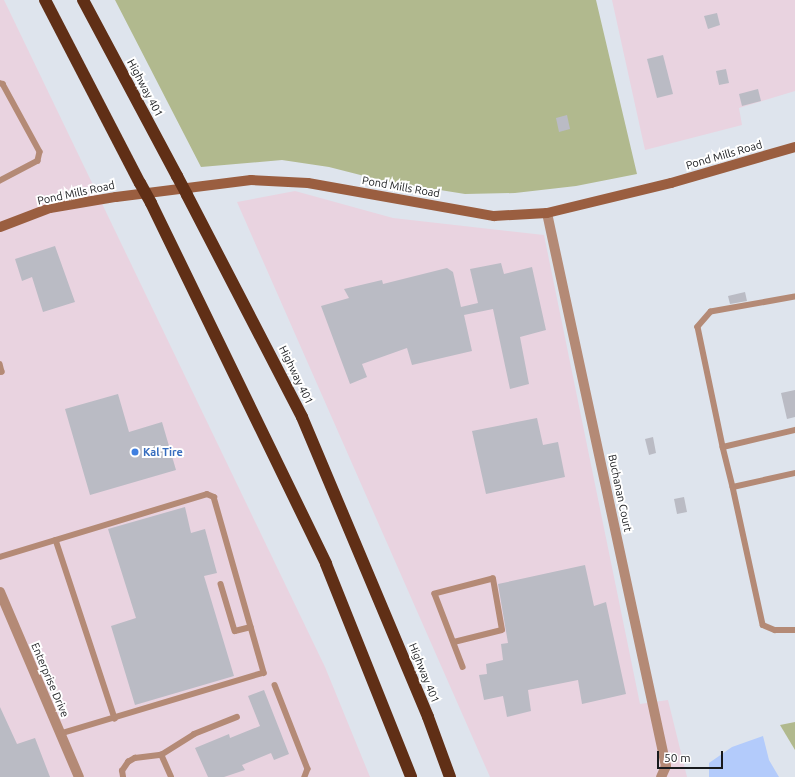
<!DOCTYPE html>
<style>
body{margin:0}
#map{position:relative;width:795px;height:777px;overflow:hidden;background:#dee4ed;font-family:Ubuntu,sans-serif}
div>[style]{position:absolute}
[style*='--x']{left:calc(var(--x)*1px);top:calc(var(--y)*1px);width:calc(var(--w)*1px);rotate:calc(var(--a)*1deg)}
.industrial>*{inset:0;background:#e9d3e0}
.green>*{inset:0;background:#b1b98e}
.water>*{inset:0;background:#b3cbfb}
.building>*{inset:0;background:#babbc4}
.lane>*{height:5.5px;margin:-2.75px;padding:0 2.75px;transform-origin:2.75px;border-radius:2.75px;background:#b48a76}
.street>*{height:10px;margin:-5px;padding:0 5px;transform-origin:5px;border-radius:5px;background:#b48a76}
.secondary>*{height:10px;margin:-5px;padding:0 5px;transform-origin:5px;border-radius:5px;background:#9a5e40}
.highway>*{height:12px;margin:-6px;padding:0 6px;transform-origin:6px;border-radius:6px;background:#602f16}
.highway-bridge>*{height:12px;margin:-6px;padding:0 6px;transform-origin:6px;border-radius:6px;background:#602f16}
.dots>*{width:11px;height:11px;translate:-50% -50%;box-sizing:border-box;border:2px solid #fff;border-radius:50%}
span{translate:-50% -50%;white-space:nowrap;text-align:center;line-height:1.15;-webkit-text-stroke:4px #fff;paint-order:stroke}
.street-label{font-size:11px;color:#181a1d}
.shop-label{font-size:11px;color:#366cbe;font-weight:700}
.left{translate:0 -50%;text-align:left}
.scale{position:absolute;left:657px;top:751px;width:66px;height:18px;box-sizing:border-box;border:2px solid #181a1d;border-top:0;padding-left:5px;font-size:12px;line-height:14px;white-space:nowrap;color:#181a1d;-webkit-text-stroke:3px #fff;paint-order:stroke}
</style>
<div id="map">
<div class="industrial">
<i style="clip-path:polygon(0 0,4px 0,325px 667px,370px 777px,0 777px)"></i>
<i style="clip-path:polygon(612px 0,795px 0,795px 91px,739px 108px,742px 125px,645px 150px)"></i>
<i style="clip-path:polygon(295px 191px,393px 218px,544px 235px,640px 704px,668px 700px,687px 777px,490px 777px,237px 202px)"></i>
</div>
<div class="green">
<i style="clip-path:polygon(115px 0,596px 0,637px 174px,576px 186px,515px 193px,465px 194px,384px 181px,329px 167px,282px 160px,201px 167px)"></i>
<i style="clip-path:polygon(795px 722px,795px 750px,780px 725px)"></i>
</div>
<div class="water">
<i style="clip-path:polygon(763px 736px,769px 760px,779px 777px,709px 777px,709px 763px,732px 747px)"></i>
</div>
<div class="building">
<i style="clip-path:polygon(717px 13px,720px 25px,708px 29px,704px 16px)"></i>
<i style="clip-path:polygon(663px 55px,673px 94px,657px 98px,647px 59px)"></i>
<i style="clip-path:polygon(726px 69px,729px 83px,719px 85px,716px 71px)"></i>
<i style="clip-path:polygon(758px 89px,761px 101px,742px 106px,739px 94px)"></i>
<i style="clip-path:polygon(567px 115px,570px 129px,559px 132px,556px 118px)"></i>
<i style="clip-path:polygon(55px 246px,75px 302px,43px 312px,32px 277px,22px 281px,15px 259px)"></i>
<i style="clip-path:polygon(501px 263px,504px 274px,532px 267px,546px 330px,520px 337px,529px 384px,510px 389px,493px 309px,464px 315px,472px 351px,412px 365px,407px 348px,362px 364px,367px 377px,350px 384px,321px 306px,349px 298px,344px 289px,382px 280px,383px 284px,447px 268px,453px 272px,461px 307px,478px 303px,470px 269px)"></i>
<i style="clip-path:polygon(745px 292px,747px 301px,730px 304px,728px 296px)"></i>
<i style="clip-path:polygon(795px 390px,795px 417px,787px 419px,781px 393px)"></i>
<i style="clip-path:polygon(118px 394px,129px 432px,162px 422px,176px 470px,90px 495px,65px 409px)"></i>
<i style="clip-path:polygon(537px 418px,543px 445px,558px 442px,565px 477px,486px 494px,472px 431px)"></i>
<i style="clip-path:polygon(653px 437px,656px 453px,649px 455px,645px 439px)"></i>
<i style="clip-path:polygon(684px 497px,687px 512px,677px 514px,674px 499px)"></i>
<i style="clip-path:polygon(185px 507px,191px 533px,205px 529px,217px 573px,204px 576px,234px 676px,135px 705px,111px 626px,136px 618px,108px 529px)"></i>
<i style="clip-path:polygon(585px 565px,594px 606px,606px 602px,626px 694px,582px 704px,578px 680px,528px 690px,531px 711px,507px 717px,503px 696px,484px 700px,479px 675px,487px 674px,486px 664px,503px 660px,501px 644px,508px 643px,498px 584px)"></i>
<i style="clip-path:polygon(264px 690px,289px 754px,274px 760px,271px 753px,242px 765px,245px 770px,224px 777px,208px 777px,195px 748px,229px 734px,230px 738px,260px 726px,248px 696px)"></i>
<i style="clip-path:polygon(0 707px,17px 744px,35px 738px,50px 777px,0 777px)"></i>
</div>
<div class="lane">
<i style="--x:0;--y:83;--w:3;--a:18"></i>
<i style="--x:3;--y:84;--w:77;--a:61.4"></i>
<i style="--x:40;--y:152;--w:9;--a:103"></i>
<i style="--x:38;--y:161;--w:43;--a:152.2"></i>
<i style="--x:795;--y:297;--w:85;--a:169.9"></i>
<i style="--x:711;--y:312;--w:20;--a:131"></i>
<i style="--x:698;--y:327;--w:123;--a:78.2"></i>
<i style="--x:723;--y:447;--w:74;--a:-13.3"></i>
<i style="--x:0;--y:364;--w:8;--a:76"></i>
<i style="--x:2;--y:372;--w:2;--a:180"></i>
<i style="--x:723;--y:447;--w:41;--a:76"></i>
<i style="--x:733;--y:487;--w:64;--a:-12.7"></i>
<i style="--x:733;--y:487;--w:141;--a:77.7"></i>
<i style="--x:763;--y:625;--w:13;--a:23"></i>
<i style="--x:775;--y:630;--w:20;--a:0"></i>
<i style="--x:56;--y:540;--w:188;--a:71.7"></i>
<i style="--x:0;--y:557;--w:216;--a:-16.9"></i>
<i style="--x:207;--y:494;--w:8;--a:23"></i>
<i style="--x:214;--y:497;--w:183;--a:74.1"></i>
<i style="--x:264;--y:673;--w:212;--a:163.3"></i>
<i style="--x:221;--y:584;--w:49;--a:73.4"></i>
<i style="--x:235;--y:631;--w:16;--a:-14"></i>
<i style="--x:454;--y:642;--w:49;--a:-14"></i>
<i style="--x:502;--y:630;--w:52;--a:-100"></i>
<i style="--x:493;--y:579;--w:60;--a:165.5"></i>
<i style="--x:435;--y:594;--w:78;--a:69"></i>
<i style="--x:275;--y:685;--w:90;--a:68.6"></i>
<i style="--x:308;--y:769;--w:9;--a:111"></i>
<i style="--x:123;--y:777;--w:6;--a:-99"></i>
<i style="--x:122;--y:771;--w:11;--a:-56"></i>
<i style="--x:128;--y:762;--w:8;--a:-30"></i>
<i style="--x:135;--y:758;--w:26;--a:-7"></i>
<i style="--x:171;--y:777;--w:24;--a:-114"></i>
<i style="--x:161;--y:755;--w:39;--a:-32"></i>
<i style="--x:194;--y:734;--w:46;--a:-21.6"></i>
</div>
<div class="street">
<i style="--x:547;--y:213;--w:566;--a:77.86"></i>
<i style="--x:666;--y:766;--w:12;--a:114"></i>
<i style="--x:0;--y:592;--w:201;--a:66.9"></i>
</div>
<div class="secondary">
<i style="--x:0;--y:227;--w:53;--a:-20.8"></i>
<i style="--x:50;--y:208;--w:67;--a:-9.5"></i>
<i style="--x:116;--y:197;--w:136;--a:-7.2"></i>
<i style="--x:251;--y:180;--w:57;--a:3"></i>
<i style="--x:308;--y:183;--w:189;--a:10.1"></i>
<i style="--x:494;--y:216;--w:53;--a:-3.2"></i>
<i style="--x:547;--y:213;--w:128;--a:-13.6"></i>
<i style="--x:671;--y:183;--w:129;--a:-16.2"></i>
</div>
<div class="highway">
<i style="--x:45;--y:0;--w:206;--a:62.6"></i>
<i style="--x:83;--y:0;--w:200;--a:61.9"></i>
<i style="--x:187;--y:195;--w:250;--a:62.6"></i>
<i style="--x:302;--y:417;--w:325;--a:67.2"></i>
<i style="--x:428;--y:717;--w:64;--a:69.9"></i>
<i style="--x:151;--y:203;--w:401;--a:64.1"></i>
<i style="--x:326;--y:564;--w:229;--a:68.2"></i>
</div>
<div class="highway-bridge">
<i style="--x:177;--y:176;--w:21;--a:62"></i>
<i style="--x:140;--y:183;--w:23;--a:61"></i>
</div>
<div class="dots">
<i style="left:135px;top:452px;background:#3f7fe0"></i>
</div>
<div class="street-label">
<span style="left:145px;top:88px;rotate:62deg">Highway 401</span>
<span style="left:724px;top:155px;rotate:-16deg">Pond Mills Road</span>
<span style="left:401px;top:187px;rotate:10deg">Pond Mills Road</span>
<span style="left:76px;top:193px;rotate:-12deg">Pond Mills Road</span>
<span style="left:296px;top:375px;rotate:64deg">Highway 401</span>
<span style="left:620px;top:493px;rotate:78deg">Buchanan Court</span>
<span style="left:424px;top:673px;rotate:68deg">Highway 401</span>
<span style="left:50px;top:680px;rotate:67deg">Enterprise Drive</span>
</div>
<div class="shop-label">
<span class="left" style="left:143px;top:452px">Kal Tire</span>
</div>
<div class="scale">50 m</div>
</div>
